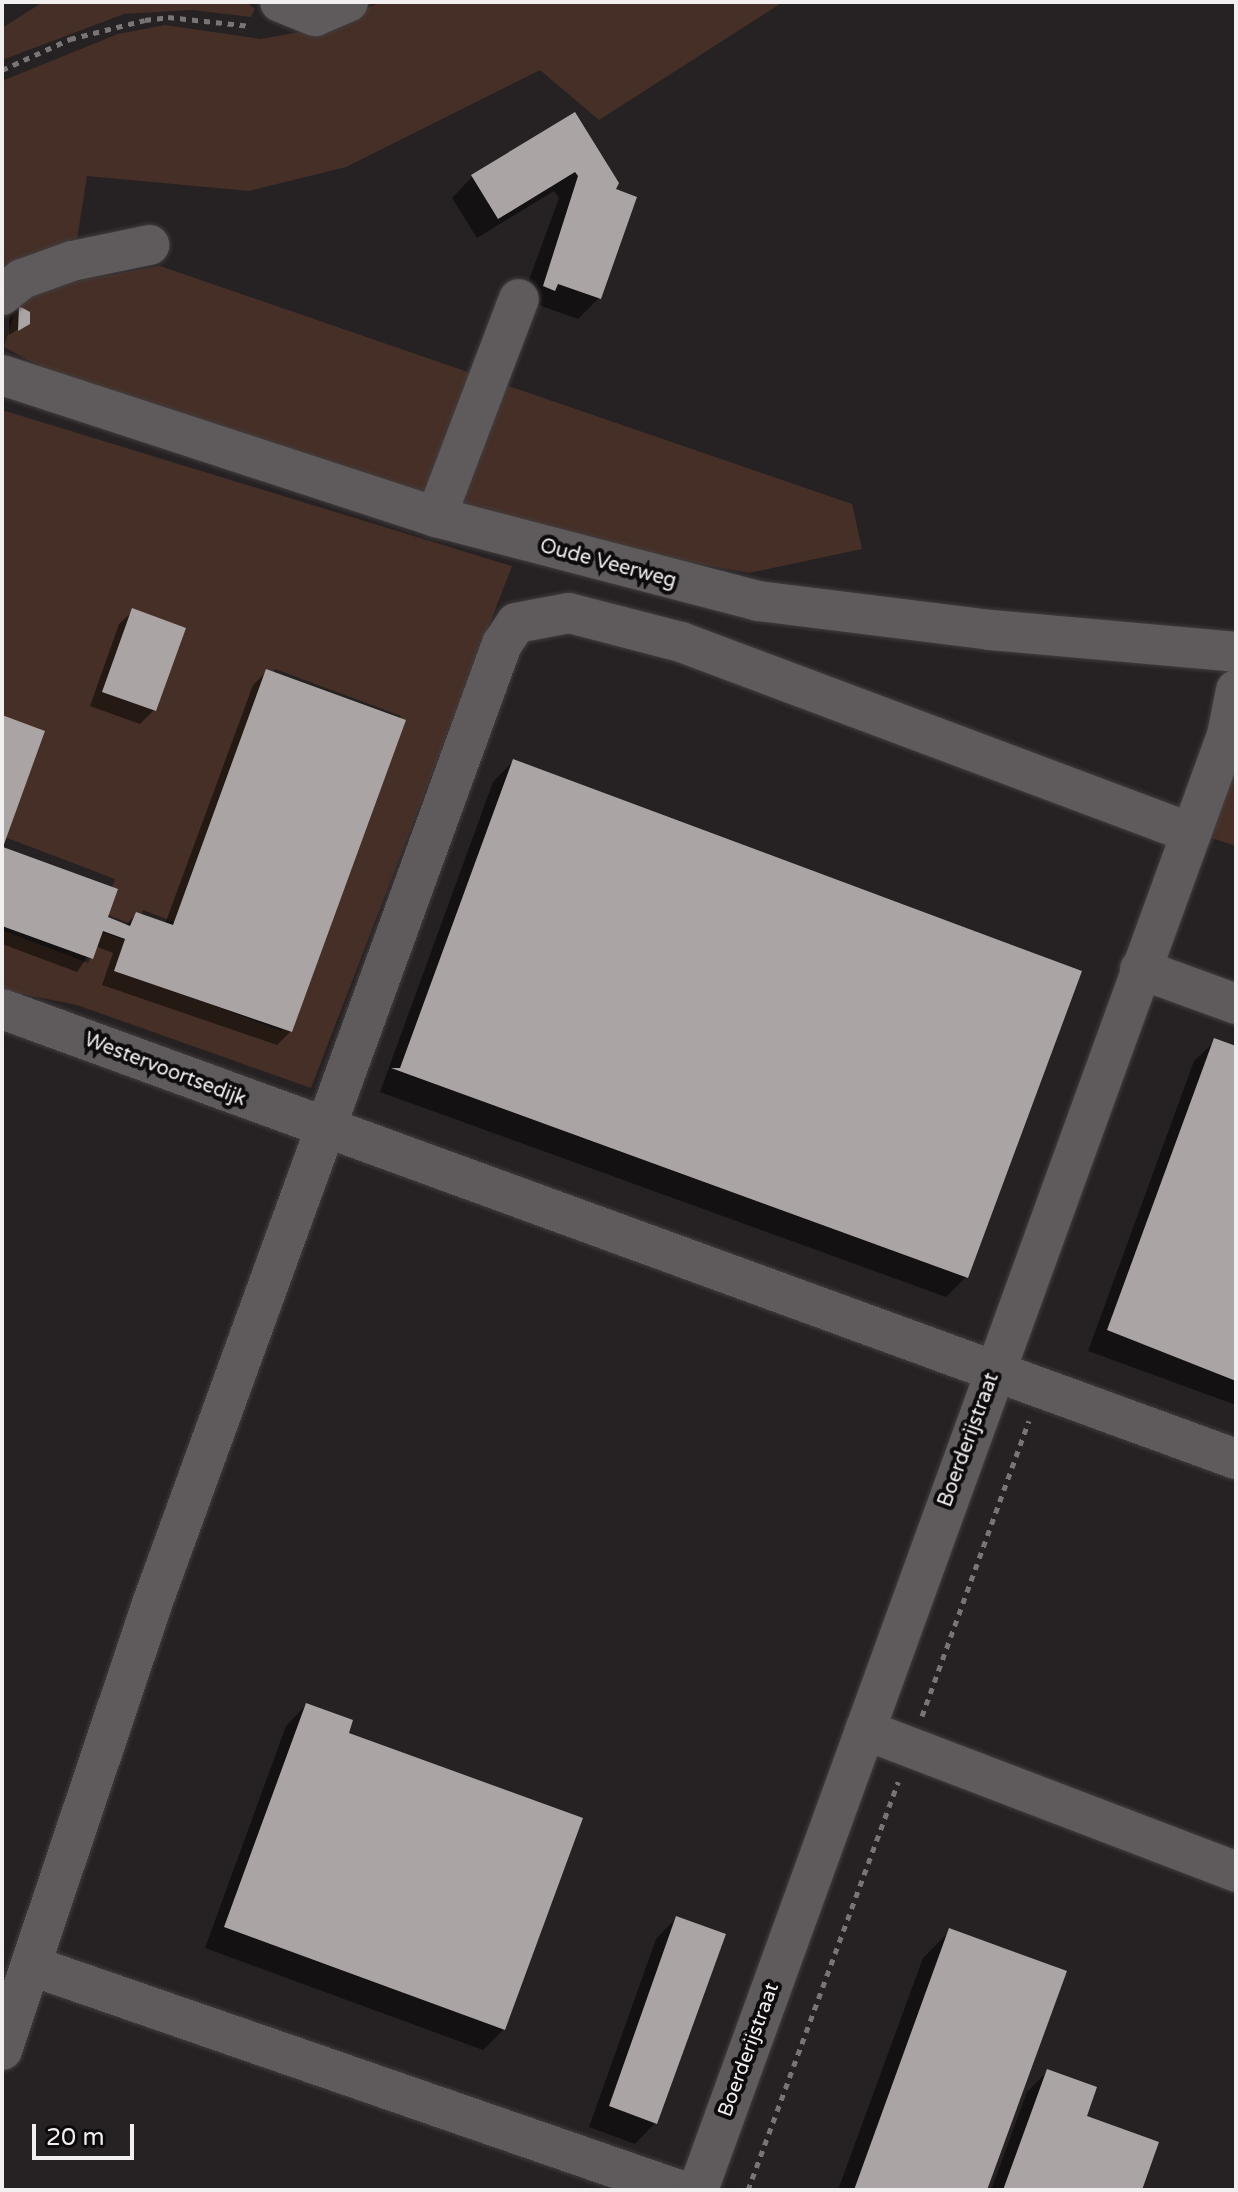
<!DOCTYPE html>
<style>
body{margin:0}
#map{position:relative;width:1238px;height:2192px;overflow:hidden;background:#262123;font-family:"Varela Round",sans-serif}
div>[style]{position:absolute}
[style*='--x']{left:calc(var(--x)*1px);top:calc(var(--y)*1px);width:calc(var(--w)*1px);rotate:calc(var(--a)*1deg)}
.green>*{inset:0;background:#462f27}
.shadow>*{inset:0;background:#0007}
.building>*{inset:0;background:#aaa4a4}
.path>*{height:5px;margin-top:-2.5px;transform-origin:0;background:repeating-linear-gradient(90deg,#797577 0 6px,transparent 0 12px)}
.roads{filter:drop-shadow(0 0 2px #413d3e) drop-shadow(0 0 2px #413d3e)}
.minor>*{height:40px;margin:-20px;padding:0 20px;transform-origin:20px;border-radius:20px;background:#5f5a5b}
span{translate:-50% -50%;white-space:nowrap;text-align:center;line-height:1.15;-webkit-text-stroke:8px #0d0b0c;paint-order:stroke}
.street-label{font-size:20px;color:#f2eff0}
.frame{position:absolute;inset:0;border:4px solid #f2eff0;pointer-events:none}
.scale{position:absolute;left:32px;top:2124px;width:102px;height:36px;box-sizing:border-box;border:4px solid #f2eff0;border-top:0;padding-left:10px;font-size:24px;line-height:28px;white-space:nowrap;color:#f2eff0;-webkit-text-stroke:6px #0d0b0c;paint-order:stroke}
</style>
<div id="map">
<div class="green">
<i style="clip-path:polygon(43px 2px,246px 2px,255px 9px,251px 17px,192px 10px,124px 14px,2px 60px,2px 28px)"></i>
<i style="clip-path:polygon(380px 2px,783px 2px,599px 120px,540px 70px,346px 167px,249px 191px,87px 176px,76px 246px,2px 267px,2px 81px,118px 34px,165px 25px,261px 39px,332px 26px)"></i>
<i style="clip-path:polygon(160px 266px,852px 504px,862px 549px,749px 573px,606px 547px,207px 429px,37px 365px,4px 347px,13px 318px,32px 289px)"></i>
<i style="clip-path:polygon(2px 410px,512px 566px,311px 1088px,77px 1005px,2px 990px,2px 930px,88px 963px,100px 931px,130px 942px,120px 971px,282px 1031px,401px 716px,275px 669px,179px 924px,143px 910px,136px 926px,103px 913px,115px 879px,2px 836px)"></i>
<i style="clip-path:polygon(1236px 770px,1236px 846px,1199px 834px,1208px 809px)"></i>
</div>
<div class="shadow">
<i style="clip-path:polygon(575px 115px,599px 298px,578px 319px,522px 299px,559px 198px,554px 191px,477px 238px,452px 198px,472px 177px)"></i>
<i style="clip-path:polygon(15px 309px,28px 313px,28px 323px,9px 335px,9px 315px)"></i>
<i style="clip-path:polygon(133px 611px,154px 710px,140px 724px,90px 706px,119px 624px)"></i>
<i style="clip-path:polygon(267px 671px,291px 1031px,277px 1045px,102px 985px,113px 953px,95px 946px,77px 972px,2px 944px,2px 849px,105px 919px,125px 926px,136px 914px,165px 924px,253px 685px)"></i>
<i style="clip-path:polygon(513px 761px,966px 1277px,946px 1297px,380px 1092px,493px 782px)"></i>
<i style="clip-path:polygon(1215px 1041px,1236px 1048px,1236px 1405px,1088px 1351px,1194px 1061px)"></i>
<i style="clip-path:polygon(306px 1705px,346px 1734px,504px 2029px,483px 2050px,205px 1948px,286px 1726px)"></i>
<i style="clip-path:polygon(676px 1918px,655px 2123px,635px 2144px,589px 2127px,656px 1939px)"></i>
<i style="clip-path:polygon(950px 1931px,985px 2190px,838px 2190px,923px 1958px)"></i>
<i style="clip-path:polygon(1048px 2071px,1084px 2117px,1140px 2190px,991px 2190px,1027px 2092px)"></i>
</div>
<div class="building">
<i style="clip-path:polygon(575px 112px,619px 183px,616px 189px,637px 197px,601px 299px,558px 284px,555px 291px,543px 286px,578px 176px,575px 172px,498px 219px,471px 175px)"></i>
<i style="clip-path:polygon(19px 306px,30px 312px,30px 324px,18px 331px)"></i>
<i style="clip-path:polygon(132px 608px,186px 628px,156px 711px,102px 692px)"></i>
<i style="clip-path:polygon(266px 669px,406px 720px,292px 1032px,114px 971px,125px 939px,103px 931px,93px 959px,2px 926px,2px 715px,45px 731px,3px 847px,118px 889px,108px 917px,130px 926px,136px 912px,173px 925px)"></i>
<i style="clip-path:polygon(513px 759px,1082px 971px,968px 1278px,391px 1068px,400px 1068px)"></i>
<i style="clip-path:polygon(1214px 1038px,1236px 1046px,1236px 1381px,1107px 1330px)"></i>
<i style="clip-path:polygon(306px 1703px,353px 1720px,349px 1733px,583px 1818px,505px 2030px,224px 1927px)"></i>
<i style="clip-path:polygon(676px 1916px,726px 1934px,657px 2124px,609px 2106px)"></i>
<i style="clip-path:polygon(949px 1928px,1067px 1971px,987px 2190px,854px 2190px)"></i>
<i style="clip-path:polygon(1047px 2069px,1097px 2087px,1087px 2116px,1159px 2142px,1142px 2190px,1003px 2190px)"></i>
</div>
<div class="path">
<i style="--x:2;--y:70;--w:75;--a:-24.5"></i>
<i style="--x:70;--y:39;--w:77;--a:-14.2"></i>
<i style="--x:145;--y:20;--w:23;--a:-7"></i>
<i style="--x:168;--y:17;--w:83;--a:6.2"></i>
<i style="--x:922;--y:1716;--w:314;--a:-70.1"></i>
<i style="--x:748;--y:2190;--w:435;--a:-69.8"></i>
</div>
<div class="roads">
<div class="minor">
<i style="--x:280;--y:2;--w:38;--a:22"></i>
<i style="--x:315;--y:16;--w:36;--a:-23"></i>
<i style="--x:2;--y:295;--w:26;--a:-39"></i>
<i style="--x:22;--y:279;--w:53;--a:-19.8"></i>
<i style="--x:72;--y:261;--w:79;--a:-11.7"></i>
<i style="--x:2;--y:375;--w:457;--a:18.1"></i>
<i style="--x:436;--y:517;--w:333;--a:14.6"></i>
<i style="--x:758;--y:601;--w:235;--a:7.1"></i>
<i style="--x:991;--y:630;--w:246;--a:5.1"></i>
<i style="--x:436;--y:517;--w:233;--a:-69.2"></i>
<i style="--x:1140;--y:969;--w:102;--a:20"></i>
<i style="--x:2;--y:1009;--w:1313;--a:20.04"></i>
<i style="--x:865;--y:1730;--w:397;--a:20.9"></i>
<i style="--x:32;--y:1966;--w:685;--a:19.1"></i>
<i style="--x:2;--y:2050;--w:482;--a:-71.4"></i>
<i style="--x:156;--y:1593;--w:1010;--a:-69.97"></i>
<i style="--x:502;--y:644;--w:25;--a:-56"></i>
<i style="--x:516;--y:623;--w:54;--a:-10.7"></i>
<i style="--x:569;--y:613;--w:116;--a:14.5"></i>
<i style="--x:681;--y:642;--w:545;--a:20.53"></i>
<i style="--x:698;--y:2190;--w:1548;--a:-70.02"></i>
<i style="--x:1227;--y:735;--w:46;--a:-78.7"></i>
</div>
</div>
<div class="street-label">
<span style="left:608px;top:564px;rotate:15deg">Oude Veerweg</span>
<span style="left:165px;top:1070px;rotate:21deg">Westervoortsedijk</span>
<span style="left:969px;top:1440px;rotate:-70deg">Boerderijstraat</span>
<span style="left:749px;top:2050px;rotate:-70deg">Boerderijstraat</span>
</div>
<div class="frame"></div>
<div class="scale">20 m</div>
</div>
